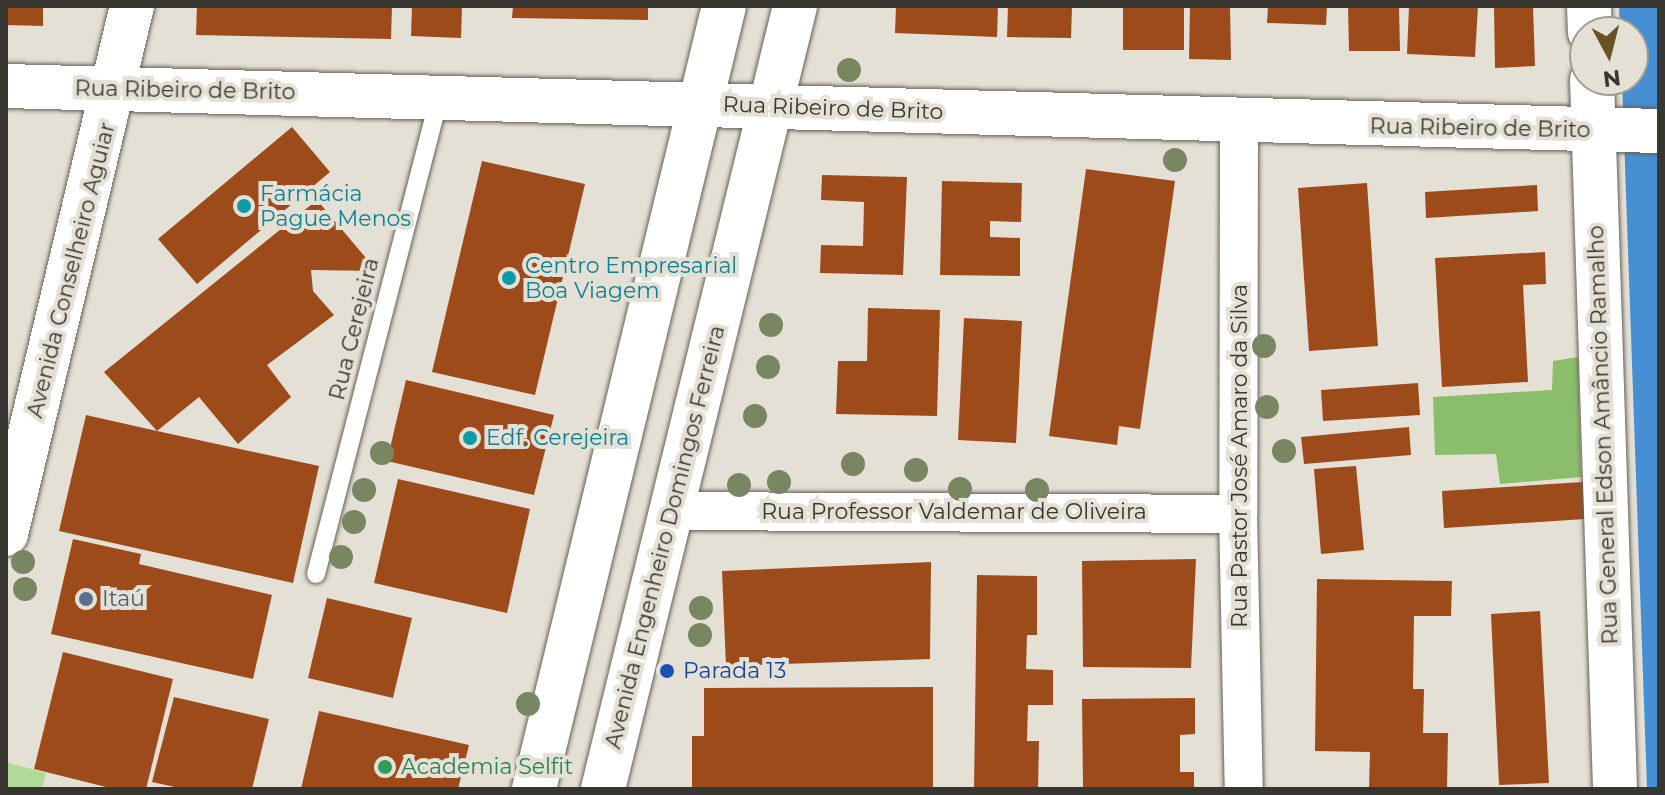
<!DOCTYPE html>
<meta charset="utf-8">
<style>
body{margin:0}
#map{position:relative;width:1665px;height:795px;overflow:hidden;background:#e5e0d5;font-family:Montserrat,sans-serif}
div>[style]{position:absolute}
[style*='--x']{left:calc(var(--x)*1px);top:calc(var(--y)*1px);width:calc(var(--w)*1px);rotate:calc(var(--a)*1deg)}
.green>*{inset:0;background:#b1d998}
.forest>*{inset:0;background:#8bbe6b}
.water>*{inset:0;background:#478fd3}
.building>*{inset:0;background:#9e4b1b}
.roads{filter:drop-shadow(0 0 2px #646057) drop-shadow(0 0 2px #646057)}
.lane>*{height:18px;margin:-9px;padding:0 9px;transform-origin:9px;border-radius:9px;background:#fff}
.street>*{height:38px;margin:-19px;padding:0 19px;transform-origin:19px;border-radius:19px;background:#fff}
.secondary>*{height:44px;margin:-22px;padding:0 22px;transform-origin:22px;border-radius:22px;background:#fff}
.primary>*{height:44px;margin:-22px;padding:0 22px;transform-origin:22px;border-radius:22px;background:#fff}
.trees>*{width:24px;height:24px;margin:-12px;border-radius:50%;background:#788761}
.dots>*{width:22px;height:22px;translate:-50% -50%;box-sizing:border-box;border:4px solid #e5e0d5;border-radius:50%}
span{translate:-50% -50%;white-space:nowrap;text-align:center;line-height:1.15;-webkit-text-stroke:8px #e5e0d5;paint-order:stroke}
.street-label{font-size:22px;color:#383631}
.culture-label{font-size:22px;color:#0d838f}
.left{translate:0 -50%;text-align:left}
.service-label{font-size:22px;color:#4e5e75}
.transit-label{font-size:22px;color:#164399}
.leisure-label{font-size:22px;color:#27864d}
.frame{position:absolute;inset:0;border:8px solid #383631;pointer-events:none}
.north{position:absolute;left:1569px;top:16px;width:80px;height:80px;box-sizing:border-box;background:#e5e0d5;border:2px solid #a09c93;border-radius:50%;rotate:173deg;font-size:22px;font-weight:700;line-height:32px;text-align:center;color:#383631}
.north::after{content:'';display:block;margin:auto;width:28px;height:36px;background:#665421;clip-path:polygon(50% 0,100% 100%,50% 72%,0 100%)}
</style>
<div id="map">
<div class="green">
<i style="clip-path:polygon(6px 762px,46px 773px,42px 789px,6px 789px)"></i>
</div>
<div class="forest">
<i style="clip-path:polygon(1578px 357px,1581px 477px,1500px 484px,1496px 454px,1435px 455px,1433px 397px,1552px 390px,1553px 361px)"></i>
</div>
<div class="water">
<i style="clip-path:polygon(1619px 6px,1659px 6px,1659px 789px,1647px 789px,1622px 80px,1633px 80px,1633px 32px,1620px 32px)"></i>
</div>
<div class="building">
<i style="clip-path:polygon(6px 6px,43px 6px,43px 26px,6px 25px)"></i>
<i style="clip-path:polygon(197px 6px,392px 6px,391px 39px,196px 35px)"></i>
<i style="clip-path:polygon(412px 6px,462px 6px,461px 38px,411px 36px)"></i>
<i style="clip-path:polygon(513px 6px,648px 6px,648px 20px,512px 18px)"></i>
<i style="clip-path:polygon(896px 6px,998px 6px,997px 37px,895px 33px)"></i>
<i style="clip-path:polygon(1008px 6px,1072px 6px,1071px 38px,1007px 37px)"></i>
<i style="clip-path:polygon(1123px 6px,1184px 6px,1184px 50px,1123px 50px)"></i>
<i style="clip-path:polygon(1190px 6px,1230px 6px,1231px 60px,1189px 59px)"></i>
<i style="clip-path:polygon(1268px 6px,1327px 6px,1326px 25px,1267px 23px)"></i>
<i style="clip-path:polygon(1399px 6px,1400px 51px,1349px 51px,1348px 7px)"></i>
<i style="clip-path:polygon(1409px 6px,1478px 6px,1475px 57px,1407px 54px)"></i>
<i style="clip-path:polygon(1494px 6px,1533px 6px,1535px 66px,1495px 68px)"></i>
<i style="clip-path:polygon(292px 127px,330px 172px,197px 284px,158px 239px)"></i>
<i style="clip-path:polygon(482px 161px,585px 184px,535px 395px,432px 372px)"></i>
<i style="clip-path:polygon(1086px 169px,1175px 181px,1140px 429px,1119px 426px,1117px 445px,1049px 436px)"></i>
<i style="clip-path:polygon(822px 175px,907px 177px,903px 275px,820px 273px,821px 245px,863px 246px,864px 202px,821px 200px)"></i>
<i style="clip-path:polygon(942px 181px,1022px 183px,1021px 222px,990px 221px,990px 237px,1020px 238px,1020px 276px,940px 275px)"></i>
<i style="clip-path:polygon(1367px 183px,1378px 346px,1309px 351px,1298px 188px)"></i>
<i style="clip-path:polygon(1537px 185px,1538px 211px,1426px 218px,1425px 192px)"></i>
<i style="clip-path:polygon(317px 200px,377px 271px,311px 270px,313px 291px,334px 315px,267px 365px,291px 397px,238px 444px,199px 397px,157px 431px,319px 466px,293px 583px,59px 531px,86px 415px,157px 431px,104px 372px)"></i>
<i style="clip-path:polygon(1545px 252px,1546px 284px,1523px 285px,1528px 382px,1442px 387px,1435px 258px)"></i>
<i style="clip-path:polygon(868px 308px,940px 310px,937px 416px,836px 414px,838px 361px,867px 361px)"></i>
<i style="clip-path:polygon(964px 318px,1022px 321px,1016px 443px,958px 440px)"></i>
<i style="clip-path:polygon(406px 380px,554px 415px,534px 495px,387px 461px)"></i>
<i style="clip-path:polygon(1418px 383px,1420px 415px,1323px 421px,1321px 390px)"></i>
<i style="clip-path:polygon(1409px 427px,1411px 455px,1304px 464px,1301px 437px)"></i>
<i style="clip-path:polygon(1356px 466px,1364px 550px,1321px 554px,1314px 469px)"></i>
<i style="clip-path:polygon(398px 479px,530px 509px,507px 613px,374px 583px)"></i>
<i style="clip-path:polygon(1583px 482px,1585px 519px,1444px 528px,1442px 491px)"></i>
<i style="clip-path:polygon(73px 539px,141px 554px,139px 564px,272px 595px,253px 679px,51px 634px)"></i>
<i style="clip-path:polygon(1196px 559px,1191px 668px,1083px 667px,1082px 561px)"></i>
<i style="clip-path:polygon(931px 562px,930px 659px,726px 666px,722px 571px)"></i>
<i style="clip-path:polygon(977px 575px,1037px 576px,1037px 635px,1027px 635px,1026px 669px,1053px 670px,1053px 705px,1028px 705px,1027px 741px,1039px 741px,1038px 789px,974px 789px)"></i>
<i style="clip-path:polygon(1317px 579px,1452px 581px,1451px 616px,1414px 616px,1413px 689px,1424px 689px,1423px 733px,1448px 733px,1447px 789px,1369px 789px,1370px 752px,1315px 751px)"></i>
<i style="clip-path:polygon(327px 598px,412px 618px,393px 698px,308px 678px)"></i>
<i style="clip-path:polygon(1540px 611px,1549px 783px,1499px 785px,1491px 614px)"></i>
<i style="clip-path:polygon(63px 652px,173px 679px,146px 789px,114px 789px,34px 769px)"></i>
<i style="clip-path:polygon(933px 687px,933px 789px,692px 789px,692px 736px,704px 736px,704px 688px)"></i>
<i style="clip-path:polygon(174px 697px,269px 719px,252px 789px,184px 789px,152px 782px)"></i>
<i style="clip-path:polygon(1195px 698px,1195px 734px,1180px 735px,1180px 772px,1194px 772px,1194px 789px,1083px 789px,1082px 699px)"></i>
<i style="clip-path:polygon(319px 711px,469px 745px,458px 789px,301px 789px)"></i>
</div>
<div class="roads">
<div class="lane">
<i style="--x:316;--y:574;--w:492;--a:-75.5"></i>
</div>
<div class="street">
<i style="--x:1239;--y:122;--w:392;--a:90.1"></i>
<i style="--x:1238;--y:514;--w:275;--a:88.8"></i>
<i style="--x:671;--y:511;--w:567;--a:0.3"></i>
</div>
<div class="secondary">
<i style="--x:6;--y:534;--w:543;--a:-76.58"></i>
</div>
<div class="primary">
<i style="--x:1589;--y:6;--w:26;--a:88"></i>
<i style="--x:1592;--y:80;--w:709;--a:88.14"></i>
<i style="--x:6;--y:86;--w:1654;--a:1.56"></i>
<i style="--x:534;--y:789;--w:806;--a:-76.36"></i>
<i style="--x:603;--y:789;--w:806;--a:-76.22"></i>
</div>
</div>
<div class="trees">
<i style="left:849px;top:70px"></i>
<i style="left:1175px;top:160px"></i>
<i style="left:771px;top:325px"></i>
<i style="left:1264px;top:346px"></i>
<i style="left:768px;top:367px"></i>
<i style="left:1267px;top:407px"></i>
<i style="left:755px;top:416px"></i>
<i style="left:1284px;top:451px"></i>
<i style="left:382px;top:453px"></i>
<i style="left:853px;top:464px"></i>
<i style="left:916px;top:470px"></i>
<i style="left:779px;top:482px"></i>
<i style="left:739px;top:485px"></i>
<i style="left:960px;top:489px"></i>
<i style="left:364px;top:490px"></i>
<i style="left:1037px;top:490px"></i>
<i style="left:354px;top:522px"></i>
<i style="left:341px;top:557px"></i>
<i style="left:23px;top:562px"></i>
<i style="left:25px;top:589px"></i>
<i style="left:701px;top:608px"></i>
<i style="left:700px;top:635px"></i>
<i style="left:528px;top:704px"></i>
</div>
<div class="dots">
<i style="left:244px;top:206px;background:#0f9aa8"></i>
<i style="left:509px;top:278px;background:#0f9aa8"></i>
<i style="left:470px;top:438px;background:#0f9aa8"></i>
<i style="left:86px;top:599px;background:#5c6f8a"></i>
<i style="left:667px;top:671px;background:#1a4fb4"></i>
<i style="left:385px;top:767px;background:#2e9e5b"></i>
</div>
<div class="street-label">
<span style="left:185px;top:90px;rotate:1deg">Rua Ribeiro de Brito</span>
<span style="left:833px;top:108px;rotate:2deg">Rua Ribeiro de Brito</span>
<span style="left:1480px;top:128px;rotate:1deg">Rua Ribeiro de Brito</span>
<span style="left:71px;top:270px;rotate:-76deg">Avenida Conselheiro Aguiar</span>
<span style="left:354px;top:329px;rotate:-76deg">Rua Cerejeira</span>
<span style="left:1603px;top:435px;rotate:-92deg">Rua General Edson Amâncio Ramalho</span>
<span style="left:1240px;top:456px;rotate:-90deg">Rua Pastor José Amaro da Silva</span>
<span style="left:954px;top:512px">Rua Professor Valdemar de Oliveira</span>
<span style="left:665px;top:537px;rotate:-76deg">Avenida Engenheiro Domingos Ferreira</span>
</div>
<div class="culture-label">
<span class="left" style="left:260px;top:206px">Farmácia<br>Pague Menos</span>
<span class="left" style="left:525px;top:278px">Centro Empresarial<br>Boa Viagem</span>
<span class="left" style="left:486px;top:438px">Edf. Cerejeira</span>
</div>
<div class="service-label">
<span class="left" style="left:102px;top:599px">Itaú</span>
</div>
<div class="transit-label">
<span class="left" style="left:683px;top:671px">Parada 13</span>
</div>
<div class="leisure-label">
<span class="left" style="left:401px;top:767px">Academia Selfit</span>
</div>
<div class="frame"></div>
<div class="north">N</div>
</div>
